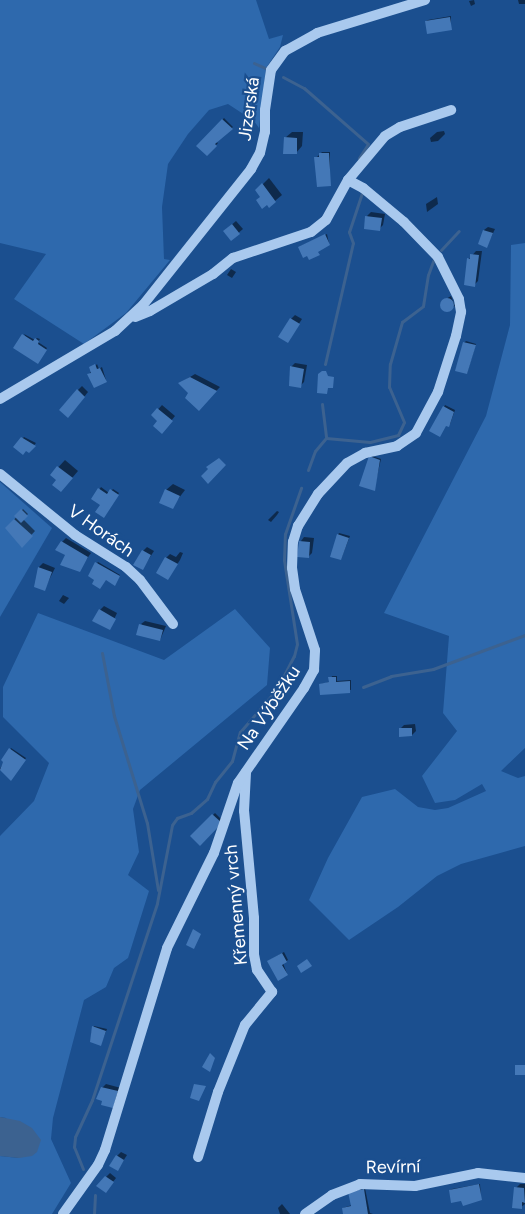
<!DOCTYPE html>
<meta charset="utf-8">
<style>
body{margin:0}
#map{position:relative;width:525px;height:1214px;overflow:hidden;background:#1b4f8f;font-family:Figtree,sans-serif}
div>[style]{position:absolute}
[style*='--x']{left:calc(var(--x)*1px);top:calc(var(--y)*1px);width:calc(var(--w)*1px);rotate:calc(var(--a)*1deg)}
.green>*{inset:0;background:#2e69ad}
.water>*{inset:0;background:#3c6290}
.shadow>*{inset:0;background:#0007}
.stream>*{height:3px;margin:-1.5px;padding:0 1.5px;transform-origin:1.5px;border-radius:1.5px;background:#3c6290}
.building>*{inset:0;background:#4478b7}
.round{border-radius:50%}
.minor>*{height:10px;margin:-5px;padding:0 5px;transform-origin:5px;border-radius:5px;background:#a9c9ee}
span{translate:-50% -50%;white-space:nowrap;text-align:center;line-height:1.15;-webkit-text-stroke:4.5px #1b4f8f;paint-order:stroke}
.street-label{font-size:18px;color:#fff}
</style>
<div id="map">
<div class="green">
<i style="clip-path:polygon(0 0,256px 0,269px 39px,283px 35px,280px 47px,266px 68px,259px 128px,254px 121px,228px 104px,209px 110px,188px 134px,168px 164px,162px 207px,164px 259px,170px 260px,126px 313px,84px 344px,14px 299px,46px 254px,0 243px)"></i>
<i style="clip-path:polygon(525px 243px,525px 748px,501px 771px,518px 778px,525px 776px,525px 846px,461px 864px,437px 876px,398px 907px,349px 940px,309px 900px,328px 858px,362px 797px,395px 789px,418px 807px,435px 810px,448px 808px,486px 791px,482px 784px,455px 800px,435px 803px,422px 776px,457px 731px,443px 713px,449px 636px,384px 613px,486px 416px,510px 325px,511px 245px)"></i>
<i style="clip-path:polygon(0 482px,52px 528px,0 617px)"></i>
<i style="clip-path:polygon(235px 609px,270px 648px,267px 685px,140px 790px,133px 809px,139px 852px,128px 875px,149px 891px,128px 958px,114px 968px,106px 987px,84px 1000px,53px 1118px,51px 1139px,71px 1183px,52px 1214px,0 1214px,0 1156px,19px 1158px,6px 1118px,0 1117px,0 836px,34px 801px,49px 763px,3px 717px,3px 687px,38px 613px,164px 660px)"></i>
</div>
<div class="water">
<i style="clip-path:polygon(0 1117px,20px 1121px,32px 1128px,41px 1140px,37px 1152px,32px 1156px,19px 1158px,0 1156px)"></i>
</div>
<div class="shadow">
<i style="clip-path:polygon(474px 0,475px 4px,471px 6px,469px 1px)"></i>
<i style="clip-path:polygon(518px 0,525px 0,525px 4px,519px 4px)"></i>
<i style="clip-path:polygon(451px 16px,451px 28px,426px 21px,428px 20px)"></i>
<i style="clip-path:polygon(224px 118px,233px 127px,215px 141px,218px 143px,207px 154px,198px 146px)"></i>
<i style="clip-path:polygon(444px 131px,445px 134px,438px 141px,431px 142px,430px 138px,437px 132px)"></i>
<i style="clip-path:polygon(292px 132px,303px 132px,302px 146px,296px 153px,285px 138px)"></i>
<i style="clip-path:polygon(322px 152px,330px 152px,330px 185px,316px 158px)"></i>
<i style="clip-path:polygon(269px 178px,282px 195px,269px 206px,257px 190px)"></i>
<i style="clip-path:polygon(437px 197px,438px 204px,427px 212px,426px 204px)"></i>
<i style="clip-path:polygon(371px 212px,385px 214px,383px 225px,379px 229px,367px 216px)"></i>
<i style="clip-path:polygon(236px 221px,243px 229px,231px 239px,229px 227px)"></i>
<i style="clip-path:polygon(488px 227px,495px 229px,487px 246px,484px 230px)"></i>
<i style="clip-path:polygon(327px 234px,329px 244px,301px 246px)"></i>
<i style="clip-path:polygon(476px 251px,482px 251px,478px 281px,474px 285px,469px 259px)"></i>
<i style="clip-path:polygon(231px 269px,236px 272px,232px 278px,227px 275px)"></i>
<i style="clip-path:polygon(451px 296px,455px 306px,443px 310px,441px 302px)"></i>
<i style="clip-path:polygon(295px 315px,302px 319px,288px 341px,291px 319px)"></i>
<i style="clip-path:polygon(24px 334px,35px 340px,37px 338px,40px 339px,38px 342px,47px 348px,39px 361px)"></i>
<i style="clip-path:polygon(466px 341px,476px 344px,467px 373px,464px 343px)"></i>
<i style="clip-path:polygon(295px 363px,307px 365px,304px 382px,300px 386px,291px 367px)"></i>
<i style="clip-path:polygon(97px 364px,99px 369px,102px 367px,106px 380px,90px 373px)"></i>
<i style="clip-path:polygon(195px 374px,220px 387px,199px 409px,191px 393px,180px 383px)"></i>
<i style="clip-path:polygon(82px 386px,88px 392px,72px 412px,78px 390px)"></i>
<i style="clip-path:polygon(162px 405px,175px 416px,162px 432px,159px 421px,153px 415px)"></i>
<i style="clip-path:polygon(445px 405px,455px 410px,450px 424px,444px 407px)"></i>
<i style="clip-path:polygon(24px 437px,36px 443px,29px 451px,15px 446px)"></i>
<i style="clip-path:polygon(372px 456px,381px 459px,374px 489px,371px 457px)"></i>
<i style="clip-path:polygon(65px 460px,78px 471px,67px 484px,52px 474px)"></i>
<i style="clip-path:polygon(173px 484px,185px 490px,172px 507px,166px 490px)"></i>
<i style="clip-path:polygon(101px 487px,109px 493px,113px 489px,119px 493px,106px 514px,102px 504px,93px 499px)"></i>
<i style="clip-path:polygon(23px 509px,28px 514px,23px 519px,35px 531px,21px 546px,7px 528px)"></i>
<i style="clip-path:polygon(277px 511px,279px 512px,277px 515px,271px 522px,268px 520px)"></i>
<i style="clip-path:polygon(339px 533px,350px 536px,341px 559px,338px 535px)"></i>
<i style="clip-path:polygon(304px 537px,314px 538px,312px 553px,308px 557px,301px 541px)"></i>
<i style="clip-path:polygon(66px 538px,91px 553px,79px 570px,67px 555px,62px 542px)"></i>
<i style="clip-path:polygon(147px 547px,154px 551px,143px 568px,143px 551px)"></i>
<i style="clip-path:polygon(180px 552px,183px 553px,180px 560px,168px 578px,166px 558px,170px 554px,176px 557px)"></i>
<i style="clip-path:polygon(98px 562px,120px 575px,116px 582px,97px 563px)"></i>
<i style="clip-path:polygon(43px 563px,55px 568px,44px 590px,36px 586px,39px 567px)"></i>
<i style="clip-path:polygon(63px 595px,69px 598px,64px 604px,59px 601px)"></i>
<i style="clip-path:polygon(104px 606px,117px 613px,110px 628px,100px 610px)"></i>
<i style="clip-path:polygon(145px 621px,166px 626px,160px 640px,141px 624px)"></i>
<i style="clip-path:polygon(332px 676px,337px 676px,337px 681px,351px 680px,351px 690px,321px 684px,330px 682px)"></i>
<i style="clip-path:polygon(415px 724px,416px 731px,412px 735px,400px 729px,404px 725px)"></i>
<i style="clip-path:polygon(11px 748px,26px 758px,11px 779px,0 769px)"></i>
<i style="clip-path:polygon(215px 813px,222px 820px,192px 836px)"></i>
<i style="clip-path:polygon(284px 952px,288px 960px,283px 963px,287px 974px,270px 960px)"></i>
<i style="clip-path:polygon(94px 1026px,107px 1029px,101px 1044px,91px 1034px)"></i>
<i style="clip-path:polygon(106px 1084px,121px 1088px,112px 1107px,102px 1088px)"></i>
<i style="clip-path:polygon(121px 1152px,127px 1155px,118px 1169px,117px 1156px)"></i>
<i style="clip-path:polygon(110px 1173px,116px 1178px,109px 1187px,106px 1177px)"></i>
<i style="clip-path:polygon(480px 1184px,481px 1198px,450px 1190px,452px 1189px)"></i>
<i style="clip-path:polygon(520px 1184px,525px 1184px,525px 1204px,521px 1207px,516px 1188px)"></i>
<i style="clip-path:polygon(365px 1188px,370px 1213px,373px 1214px,345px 1214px,343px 1208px,352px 1205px,350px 1192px)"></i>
<i style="clip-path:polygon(282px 1204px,290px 1214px,280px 1214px,278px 1208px)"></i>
</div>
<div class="stream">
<i style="--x:254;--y:63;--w:12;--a:24"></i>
<i style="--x:283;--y:77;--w:24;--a:28"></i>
<i style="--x:304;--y:88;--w:85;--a:41.2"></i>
<i style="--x:368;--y:144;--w:17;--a:123"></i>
<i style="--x:441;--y:250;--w:26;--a:-47"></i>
<i style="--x:325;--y:364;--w:124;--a:-77"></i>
<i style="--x:353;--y:243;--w:12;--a:-110"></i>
<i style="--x:349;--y:232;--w:41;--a:-71.6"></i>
<i style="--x:322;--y:404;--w:34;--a:83"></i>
<i style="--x:308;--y:470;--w:20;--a:-70"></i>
<i style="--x:315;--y:451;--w:17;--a:-50"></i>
<i style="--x:326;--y:438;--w:44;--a:5.2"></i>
<i style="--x:370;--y:442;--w:29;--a:-14"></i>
<i style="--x:398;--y:435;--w:14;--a:-65"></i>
<i style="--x:404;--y:422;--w:38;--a:-113"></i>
<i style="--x:389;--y:387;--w:23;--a:-88"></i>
<i style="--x:390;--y:364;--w:44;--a:-74.1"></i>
<i style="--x:402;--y:322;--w:26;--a:-37"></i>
<i style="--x:423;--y:306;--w:31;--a:-81"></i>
<i style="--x:428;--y:275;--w:15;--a:-70"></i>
<i style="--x:102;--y:653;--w:64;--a:79.2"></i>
<i style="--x:114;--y:716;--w:112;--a:72.9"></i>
<i style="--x:147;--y:823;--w:68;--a:80.7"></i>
<i style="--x:363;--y:687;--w:30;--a:-21"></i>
<i style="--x:391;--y:676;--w:43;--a:-9.5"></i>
<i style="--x:433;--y:669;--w:98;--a:-20.3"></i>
<i style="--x:83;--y:1169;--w:24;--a:-112"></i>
<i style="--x:74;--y:1147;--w:10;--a:-84"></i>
<i style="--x:75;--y:1137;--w:41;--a:-65.3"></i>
<i style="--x:92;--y:1100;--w:207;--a:-71.7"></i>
<i style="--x:157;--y:903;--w:79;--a:-79.1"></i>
<i style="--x:172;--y:825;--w:9;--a:-54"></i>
<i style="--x:177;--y:818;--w:15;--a:-20"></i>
<i style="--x:191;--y:813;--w:21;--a:-41"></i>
<i style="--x:207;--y:799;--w:19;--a:-65"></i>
<i style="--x:215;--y:782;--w:27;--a:-51"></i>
<i style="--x:232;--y:761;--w:30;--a:-75"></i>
<i style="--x:240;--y:732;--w:57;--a:-49.3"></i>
<i style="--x:277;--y:689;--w:37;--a:-63"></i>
<i style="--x:294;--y:656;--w:12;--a:-76"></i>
<i style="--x:297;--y:644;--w:85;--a:-98.8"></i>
<i style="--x:284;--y:560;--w:26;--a:-88"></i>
<i style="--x:285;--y:534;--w:49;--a:-70.8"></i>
<i style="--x:94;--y:1214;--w:19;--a:-87"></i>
</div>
<div class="building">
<i style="clip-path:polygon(450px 17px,452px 30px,427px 34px,425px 21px)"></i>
<i style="clip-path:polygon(222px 119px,233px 129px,215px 144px,217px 146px,207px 156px,196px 146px)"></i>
<i style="clip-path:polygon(284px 137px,297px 138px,297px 154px,283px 154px)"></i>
<i style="clip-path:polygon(319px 153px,329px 153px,331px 186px,317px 187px,314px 157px,319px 157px)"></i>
<i style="clip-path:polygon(262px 183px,276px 202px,269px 208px,267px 205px,262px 209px,256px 200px,260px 197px,255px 190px)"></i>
<i style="clip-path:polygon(365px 216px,382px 218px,380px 231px,364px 229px)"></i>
<i style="clip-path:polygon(232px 224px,240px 234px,231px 241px,223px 231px)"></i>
<i style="clip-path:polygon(483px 230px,493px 233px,487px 248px,478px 244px)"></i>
<i style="clip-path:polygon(325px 234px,330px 245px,318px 252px,320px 255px,309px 260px,307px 256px,303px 258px,298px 247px)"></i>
<i style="clip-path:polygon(470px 254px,479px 255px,475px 287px,464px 285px,467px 258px,470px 259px)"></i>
<i class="round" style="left:440px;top:298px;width:14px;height:14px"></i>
<i style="clip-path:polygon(290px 318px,300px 324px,288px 343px,278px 337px)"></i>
<i style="clip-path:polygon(22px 334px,33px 341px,35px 338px,39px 341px,38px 344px,47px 350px,38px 364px,13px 348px)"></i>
<i style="clip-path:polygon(463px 342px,476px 345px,467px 374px,455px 371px)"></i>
<i style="clip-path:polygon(95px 364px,97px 369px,100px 368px,107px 382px,94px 388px,87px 374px,91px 373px,89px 367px)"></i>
<i style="clip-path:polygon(290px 366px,304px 369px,301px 388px,289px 386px)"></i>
<i style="clip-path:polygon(322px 371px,326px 371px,328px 376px,334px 377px,333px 388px,328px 388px,327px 394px,317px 393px,318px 374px)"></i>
<i style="clip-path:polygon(190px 377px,217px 391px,199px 411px,185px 398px,188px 393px,178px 383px)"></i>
<i style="clip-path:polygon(77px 389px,85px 397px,68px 418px,59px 410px)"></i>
<i style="clip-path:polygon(443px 406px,454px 412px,449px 427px,446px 426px,440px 437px,429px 431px)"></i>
<i style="clip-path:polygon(157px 408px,173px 421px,162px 434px,153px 426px,157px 421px,151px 415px)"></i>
<i style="clip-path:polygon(21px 437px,36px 446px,29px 453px,26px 451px,23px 455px,13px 447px)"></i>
<i style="clip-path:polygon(369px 456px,380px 460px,375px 491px,359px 486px)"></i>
<i style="clip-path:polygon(219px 458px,226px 465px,208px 484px,201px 476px,208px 469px,206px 467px)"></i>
<i style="clip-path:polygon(57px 466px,73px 478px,61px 492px,52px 485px,56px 480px,50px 475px)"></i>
<i style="clip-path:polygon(98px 488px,107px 494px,110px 489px,119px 495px,104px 518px,95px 512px,100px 505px,91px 499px)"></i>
<i style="clip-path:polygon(165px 489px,180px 496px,173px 509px,159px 503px)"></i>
<i style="clip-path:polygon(21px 509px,28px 516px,21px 523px,14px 516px)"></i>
<i style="clip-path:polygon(14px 519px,33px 536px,22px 548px,5px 528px)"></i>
<i style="clip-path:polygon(337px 534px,349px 538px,341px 560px,330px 557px)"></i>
<i style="clip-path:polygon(61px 541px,88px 557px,80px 572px,60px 565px,65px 555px,55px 550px)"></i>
<i style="clip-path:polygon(299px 541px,310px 542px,309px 558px,297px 557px)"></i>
<i style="clip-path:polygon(142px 550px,151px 555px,143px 570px,133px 565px)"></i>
<i style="clip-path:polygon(165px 557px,178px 564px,168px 580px,156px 573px)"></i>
<i style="clip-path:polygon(95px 562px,120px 576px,115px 586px,106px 580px,100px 589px,92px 584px,94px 580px,88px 576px)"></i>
<i style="clip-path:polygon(38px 567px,52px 572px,45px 591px,34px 587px)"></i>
<i style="clip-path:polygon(99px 609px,116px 619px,110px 630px,92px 621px)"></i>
<i style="clip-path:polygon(139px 624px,163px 630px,160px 641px,136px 635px)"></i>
<i style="clip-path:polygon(328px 677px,336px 677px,336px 682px,350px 681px,350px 693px,320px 695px,319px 684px,329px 682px)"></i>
<i style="clip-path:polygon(399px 728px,412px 728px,412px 736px,399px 737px)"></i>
<i style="clip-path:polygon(9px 748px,26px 760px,11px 781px,0 770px,3px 762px,1px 760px)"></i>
<i style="clip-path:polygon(212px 814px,222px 823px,200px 846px,190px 836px)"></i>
<i style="clip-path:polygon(193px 929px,201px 934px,194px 949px,186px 945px)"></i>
<i style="clip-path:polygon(282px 953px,287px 962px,282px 965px,288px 975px,278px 981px,267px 961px)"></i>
<i style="clip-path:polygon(307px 959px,312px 966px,301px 973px,297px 966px)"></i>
<i style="clip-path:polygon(92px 1026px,106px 1031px,101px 1046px,90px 1042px)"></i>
<i style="clip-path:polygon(210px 1053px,215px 1058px,210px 1072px,202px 1067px)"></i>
<i style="clip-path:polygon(515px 1065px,525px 1065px,525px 1075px,515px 1075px)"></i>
<i style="clip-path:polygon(194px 1084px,206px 1086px,199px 1101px,190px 1098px)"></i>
<i style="clip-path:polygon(101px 1087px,118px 1091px,113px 1108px,101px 1105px,102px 1101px,96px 1099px)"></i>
<i style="clip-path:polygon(116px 1155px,124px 1160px,118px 1171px,109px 1166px)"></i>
<i style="clip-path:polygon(105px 1176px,114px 1182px,106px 1193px,96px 1186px)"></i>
<i style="clip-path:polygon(479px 1184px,482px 1200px,463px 1206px,461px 1201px,451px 1203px,449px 1190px)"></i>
<i style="clip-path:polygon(514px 1187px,524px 1188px,525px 1203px,522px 1202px,522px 1209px,512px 1208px)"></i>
<i style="clip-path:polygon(364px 1189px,368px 1214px,343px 1214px,342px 1208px,351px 1206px,348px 1192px)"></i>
</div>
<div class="minor">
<i style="--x:135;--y:317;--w:16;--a:-22"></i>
<i style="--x:150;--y:311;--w:73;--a:-30.4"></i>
<i style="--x:213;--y:274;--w:26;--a:-39"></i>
<i style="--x:233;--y:258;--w:82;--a:-18.4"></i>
<i style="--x:311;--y:232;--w:19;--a:-39"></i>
<i style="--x:326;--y:220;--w:46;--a:-61.2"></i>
<i style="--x:348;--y:180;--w:57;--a:-49.9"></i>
<i style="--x:385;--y:136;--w:17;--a:-31"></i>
<i style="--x:400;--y:127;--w:54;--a:-18.4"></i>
<i style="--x:0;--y:399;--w:134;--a:-30.6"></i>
<i style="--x:115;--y:331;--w:38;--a:-43"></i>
<i style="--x:143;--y:305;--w:174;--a:-51.5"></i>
<i style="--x:251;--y:169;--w:18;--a:-61"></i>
<i style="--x:260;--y:153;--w:22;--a:-77"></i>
<i style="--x:265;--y:132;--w:22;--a:-90"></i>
<i style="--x:265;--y:110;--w:40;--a:-81.5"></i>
<i style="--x:271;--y:70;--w:24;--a:-54"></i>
<i style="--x:285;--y:51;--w:37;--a:-29"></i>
<i style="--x:317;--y:33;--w:113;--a:-17"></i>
<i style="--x:0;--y:474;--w:97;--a:39.1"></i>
<i style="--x:75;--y:535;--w:60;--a:32.1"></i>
<i style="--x:126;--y:567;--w:19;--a:43"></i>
<i style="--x:140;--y:580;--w:55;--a:53.1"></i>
<i style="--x:198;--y:1157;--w:68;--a:-72.9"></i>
<i style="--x:218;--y:1092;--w:72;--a:-68.1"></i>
<i style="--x:245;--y:1025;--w:43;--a:-50.7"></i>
<i style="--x:272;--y:992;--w:27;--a:-124"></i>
<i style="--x:257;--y:970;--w:16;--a:-101"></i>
<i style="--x:254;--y:954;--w:36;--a:-90"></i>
<i style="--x:254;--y:918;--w:107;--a:-95.3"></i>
<i style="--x:244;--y:811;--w:39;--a:-87"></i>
<i style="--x:63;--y:1214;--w:60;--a:-54.5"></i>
<i style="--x:98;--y:1165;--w:17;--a:-65"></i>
<i style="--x:105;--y:1150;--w:211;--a:-72.9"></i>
<i style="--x:167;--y:948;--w:106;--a:-63.7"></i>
<i style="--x:214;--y:853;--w:74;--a:-71.1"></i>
<i style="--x:238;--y:783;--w:116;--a:-55.2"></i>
<i style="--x:304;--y:688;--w:21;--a:-61"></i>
<i style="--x:314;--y:670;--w:20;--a:-87"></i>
<i style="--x:315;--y:650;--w:64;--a:-108.2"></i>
<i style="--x:295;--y:589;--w:21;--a:-98"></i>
<i style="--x:292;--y:568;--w:26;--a:-88"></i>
<i style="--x:293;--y:542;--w:17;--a:-73"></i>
<i style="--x:298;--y:526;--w:38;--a:-58"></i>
<i style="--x:318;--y:494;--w:42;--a:-46.9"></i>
<i style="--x:347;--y:463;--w:21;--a:-29"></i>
<i style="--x:365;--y:453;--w:33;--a:-12"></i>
<i style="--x:397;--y:446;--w:23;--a:-34"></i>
<i style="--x:416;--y:433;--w:47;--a:-61.8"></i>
<i style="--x:438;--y:392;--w:59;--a:-72.2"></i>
<i style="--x:456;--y:336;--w:25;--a:-78"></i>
<i style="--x:461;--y:312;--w:13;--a:-99"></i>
<i style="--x:459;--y:299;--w:47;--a:-116.6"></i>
<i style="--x:438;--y:257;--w:49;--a:-134.2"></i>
<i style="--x:404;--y:222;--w:53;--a:-140.3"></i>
<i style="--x:363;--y:188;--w:17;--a:-152"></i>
<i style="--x:305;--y:1214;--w:33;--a:-35"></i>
<i style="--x:332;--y:1195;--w:30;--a:-21"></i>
<i style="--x:360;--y:1184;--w:55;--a:2.1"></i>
<i style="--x:415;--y:1186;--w:64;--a:-11.7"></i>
<i style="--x:478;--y:1173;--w:47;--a:6.1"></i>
</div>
<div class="street-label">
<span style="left:249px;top:109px;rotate:-82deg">Jizerská</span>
<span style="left:101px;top:531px;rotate:35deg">V Horách</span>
<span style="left:269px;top:708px;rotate:-56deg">Na Výběžku</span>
<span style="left:236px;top:905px;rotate:-95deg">Křemenný vrch</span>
<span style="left:393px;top:1167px;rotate:-1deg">Revírní</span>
</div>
</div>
